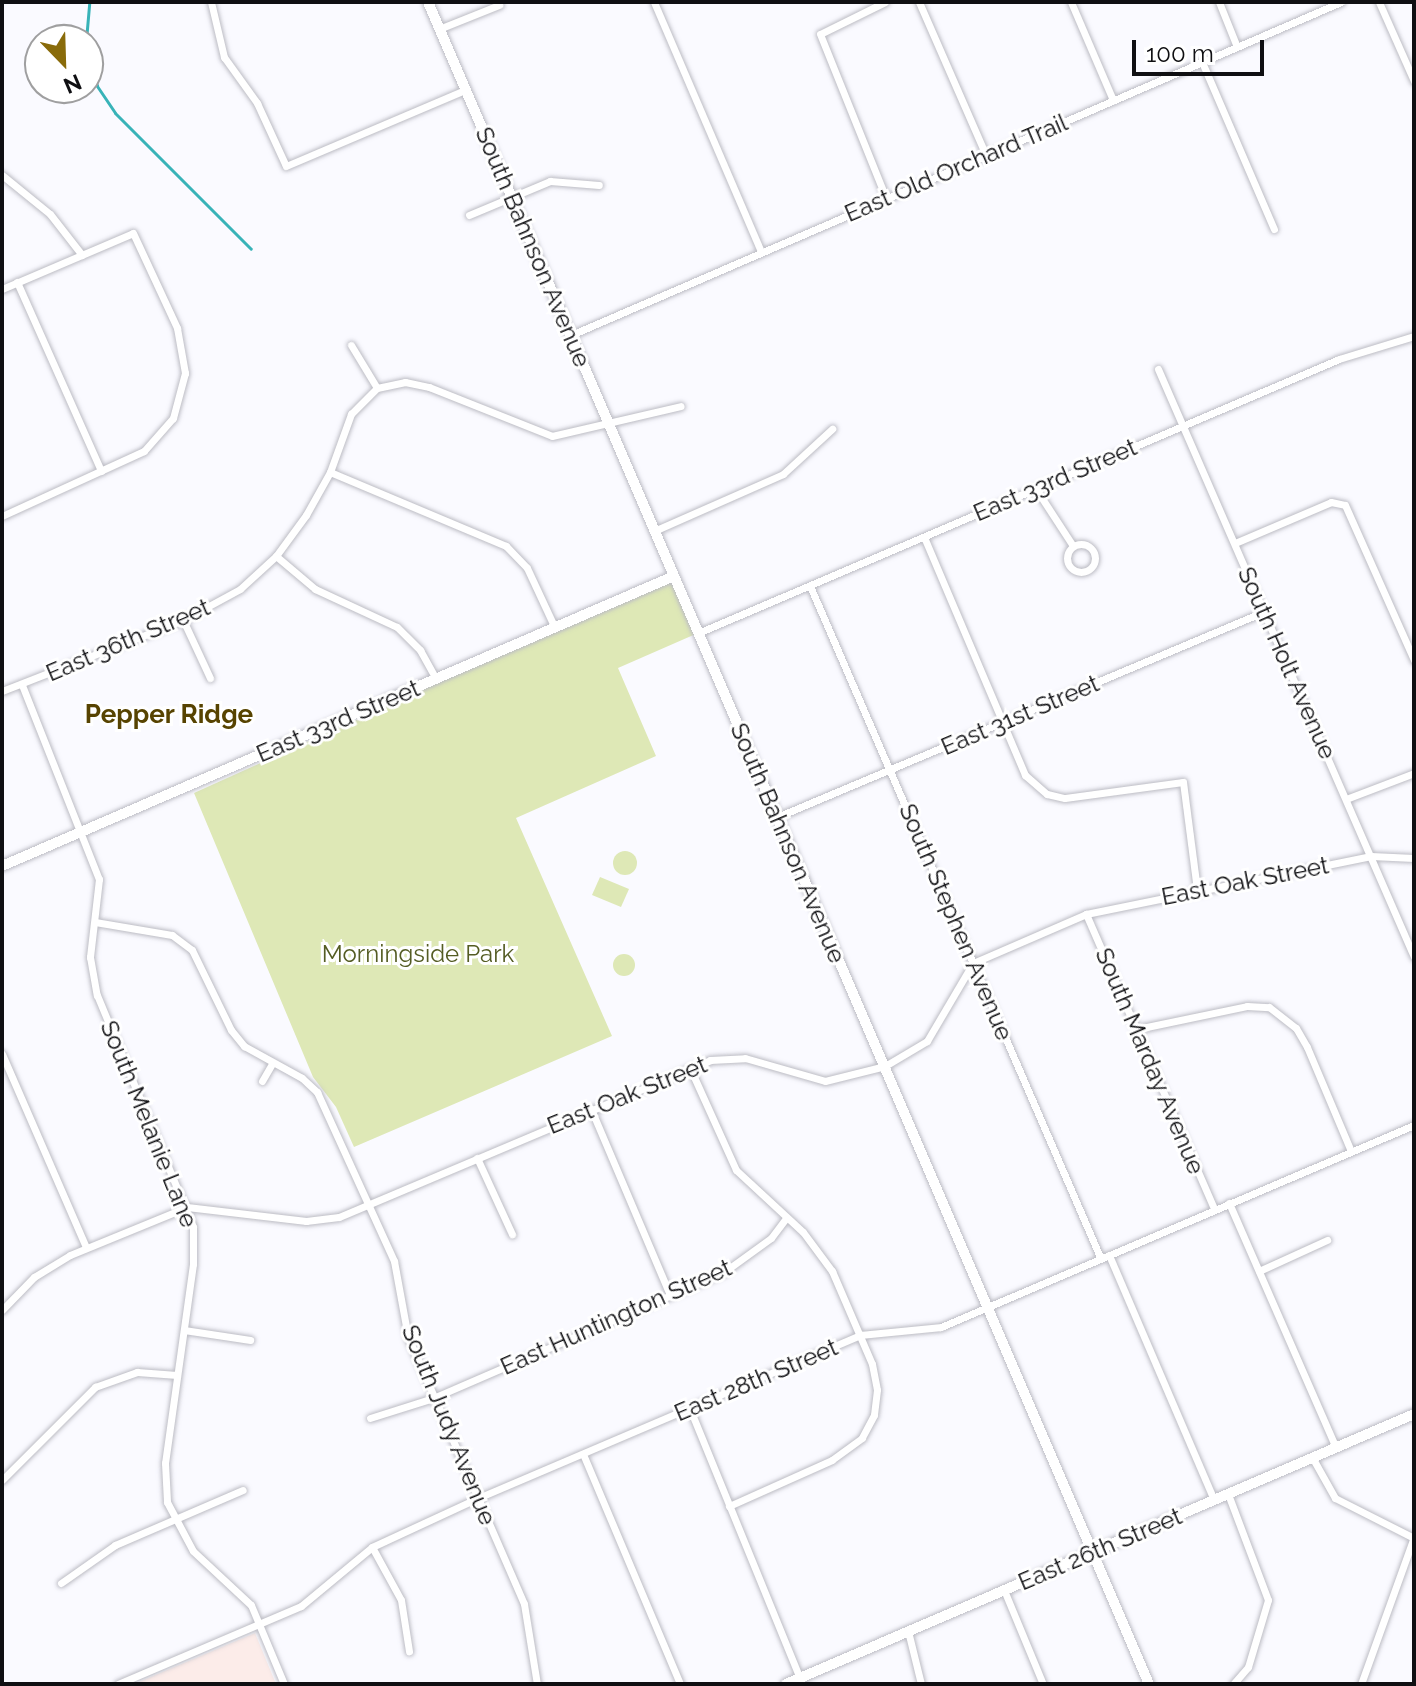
<!DOCTYPE html>
<style>
body{margin:0}
#map{position:relative;width:1416px;height:1686px;overflow:hidden;background:#fafaff;font-family:Raleway,sans-serif}
div>[style]{position:absolute}
[style*='--x']{left:calc(var(--x)*1px);top:calc(var(--y)*1px);width:calc(var(--w)*1px);rotate:calc(var(--a)*1deg)}
.commercial>*{inset:0;background:#fcece9}
.green>*{inset:0;background:#dee8b6}
.round{border-radius:50%}
.stream>*{height:3px;margin:-1.5px;padding:0 1.5px;transform-origin:1.5px;border-radius:1.5px;background:#38b3b8}
.roads{filter:drop-shadow(0 0 2px #bcbcc4) drop-shadow(0 0 2px #bcbcc4)}
.street>*{height:7px;margin:-3.5px;padding:0 3.5px;transform-origin:3.5px;border-radius:3.5px;background:#fff}
.street>.ring{margin:-3.5px;padding:0;box-sizing:content-box;background:none;border:7px solid #fff;border-radius:50%}
.secondary>*{height:10px;margin:-5px;padding:0 5px;transform-origin:5px;border-radius:5px;background:#fff}
span{translate:-50% -50%;white-space:nowrap;text-align:center;line-height:1.15;-webkit-text-stroke:6px #fff;paint-order:stroke}
.street-label{font-size:24px;color:#0f0f12}
.park-label{font-size:24px;color:#545c23}
.neighbourhood-label{font-size:26px;color:#574301;font-weight:700}
.frame{position:absolute;inset:0;border:4px solid #0f0f12;pointer-events:none}
.north{position:absolute;left:24px;top:24px;width:80px;height:80px;box-sizing:border-box;background:#fff;border:2px solid #9f9fa0;border-radius:50%;rotate:157deg;font-size:22px;font-weight:700;line-height:32px;text-align:center;color:#0f0f12}
.north::after{content:'';display:block;margin:auto;width:28px;height:36px;background:#896b0a;clip-path:polygon(50% 0,100% 100%,50% 72%,0 100%)}
.scale{position:absolute;left:1132px;top:40px;width:132px;height:36px;box-sizing:border-box;border:4px solid #0f0f12;border-top:0;padding-left:10px;font-size:24px;line-height:28px;white-space:nowrap;color:#0f0f12;-webkit-text-stroke:6px #fff;paint-order:stroke}
</style>
<div id="map">
<div class="commercial">
<i style="clip-path:polygon(255px 1633px,276px 1684px,134px 1684px)"></i>
</div>
<div class="green">
<i style="clip-path:polygon(674px 576px,698px 633px,618px 668px,656px 756px,516px 818px,612px 1036px,354px 1147px,336px 1107px,313px 1077px,194px 793px)"></i>
<i class="round" style="left:613px;top:851px;width:24px;height:24px"></i>
<i style="clip-path:polygon(600px 877px,629px 889px,621px 907px,592px 895px)"></i>
<i class="round" style="left:613px;top:954px;width:22px;height:22px"></i>
</div>
<div class="stream">
<i style="--x:86;--y:40;--w:38;--a:-85"></i>
<i style="--x:88;--y:56;--w:31;--a:73"></i>
<i style="--x:97;--y:86;--w:32;--a:56"></i>
<i style="--x:115;--y:113;--w:192;--a:45"></i>
</div>
<div class="roads">
<div class="street">
<i style="--x:211;--y:2;--w:57;--a:76.7"></i>
<i style="--x:224;--y:57;--w:57;--a:54.3"></i>
<i style="--x:257;--y:103;--w:69;--a:65.3"></i>
<i style="--x:286;--y:166;--w:194;--a:-23"></i>
<i style="--x:654;--y:2;--w:272;--a:66.8"></i>
<i style="--x:885;--y:2;--w:72;--a:153.8"></i>
<i style="--x:820;--y:34;--w:177;--a:68.1"></i>
<i style="--x:919;--y:2;--w:167;--a:66.4"></i>
<i style="--x:1071;--y:2;--w:107;--a:66.8"></i>
<i style="--x:1219;--y:2;--w:48;--a:68.2"></i>
<i style="--x:1379;--y:2;--w:86;--a:66.1"></i>
<i style="--x:439;--y:29;--w:65;--a:-21.8"></i>
<i style="--x:1202;--y:62;--w:182;--a:66.7"></i>
<i style="--x:2;--y:175;--w:62;--a:39.1"></i>
<i style="--x:50;--y:214;--w:52;--a:52"></i>
<i style="--x:469;--y:215;--w:88;--a:-22.8"></i>
<i style="--x:550;--y:181;--w:49;--a:4.7"></i>
<i style="--x:17;--y:282;--w:207;--a:66"></i>
<i style="--x:2;--y:289;--w:142;--a:-23.1"></i>
<i style="--x:133;--y:233;--w:105;--a:65.1"></i>
<i style="--x:177;--y:328;--w:46;--a:79.9"></i>
<i style="--x:185;--y:373;--w:47;--a:104.9"></i>
<i style="--x:173;--y:418;--w:44;--a:131.3"></i>
<i style="--x:144;--y:451;--w:156;--a:155.4"></i>
<i style="--x:571;--y:335;--w:839;--a:-23.39"></i>
<i style="--x:351;--y:345;--w:50;--a:58.8"></i>
<i style="--x:1158;--y:369;--w:641;--a:66.47"></i>
<i style="--x:330;--y:472;--w:191;--a:22.8"></i>
<i style="--x:506;--y:546;--w:30;--a:46"></i>
<i style="--x:527;--y:568;--w:66;--a:65"></i>
<i style="--x:1036;--y:489;--w:68;--a:57"></i>
<i style="--x:654;--y:531;--w:141;--a:-23.8"></i>
<i style="--x:783;--y:474;--w:67;--a:-42.6"></i>
<i style="--x:924;--y:537;--w:259;--a:67"></i>
<i style="--x:1025;--y:775;--w:29;--a:41"></i>
<i style="--x:1047;--y:794;--w:18;--a:13"></i>
<i style="--x:1065;--y:798;--w:119;--a:-7.7"></i>
<i style="--x:1183;--y:782;--w:109;--a:82.6"></i>
<i style="--x:1235;--y:543;--w:104;--a:-23.1"></i>
<i style="--x:1331;--y:502;--w:14;--a:12"></i>
<i style="--x:1345;--y:505;--w:170;--a:66"></i>
<i class="ring" style="left:1067px;top:544px;width:21px;height:21px"></i>
<i style="--x:276;--y:556;--w:51;--a:40.2"></i>
<i style="--x:315;--y:589;--w:90;--a:24.9"></i>
<i style="--x:397;--y:627;--w:33;--a:45"></i>
<i style="--x:420;--y:650;--w:33;--a:61"></i>
<i style="--x:810;--y:586;--w:733;--a:66.62"></i>
<i style="--x:183;--y:620;--w:64;--a:65"></i>
<i style="--x:698;--y:633;--w:697;--a:-23.14"></i>
<i style="--x:1339;--y:359;--w:78;--a:-17"></i>
<i style="--x:22;--y:685;--w:209;--a:68.4"></i>
<i style="--x:99;--y:879;--w:79;--a:96.6"></i>
<i style="--x:90;--y:957;--w:39;--a:80"></i>
<i style="--x:97;--y:995;--w:251;--a:67.5"></i>
<i style="--x:193;--y:1227;--w:37;--a:90"></i>
<i style="--x:193;--y:1264;--w:201;--a:98"></i>
<i style="--x:165;--y:1463;--w:39;--a:87"></i>
<i style="--x:167;--y:1502;--w:55;--a:62"></i>
<i style="--x:193;--y:1551;--w:79;--a:43"></i>
<i style="--x:251;--y:1605;--w:86;--a:67.3"></i>
<i style="--x:2;--y:691;--w:194;--a:-21.4"></i>
<i style="--x:183;--y:620;--w:65;--a:-28.5"></i>
<i style="--x:240;--y:589;--w:49;--a:-42.5"></i>
<i style="--x:276;--y:556;--w:51;--a:-53.8"></i>
<i style="--x:306;--y:515;--w:49;--a:-60.8"></i>
<i style="--x:330;--y:472;--w:62;--a:-70.1"></i>
<i style="--x:351;--y:414;--w:37;--a:-45"></i>
<i style="--x:377;--y:388;--w:29;--a:-12"></i>
<i style="--x:405;--y:382;--w:25;--a:12"></i>
<i style="--x:429;--y:387;--w:132;--a:21.7"></i>
<i style="--x:552;--y:436;--w:132;--a:-13.1"></i>
<i style="--x:1346;--y:799;--w:73;--a:-20.9"></i>
<i style="--x:777;--y:817;--w:527;--a:-22.87"></i>
<i style="--x:1086;--y:914;--w:322;--a:66.5"></i>
<i style="--x:95;--y:922;--w:78;--a:9.6"></i>
<i style="--x:172;--y:935;--w:25;--a:37"></i>
<i style="--x:192;--y:950;--w:89;--a:64"></i>
<i style="--x:231;--y:1030;--w:21;--a:51"></i>
<i style="--x:244;--y:1046;--w:66;--a:28.9"></i>
<i style="--x:302;--y:1078;--w:21;--a:43"></i>
<i style="--x:317;--y:1092;--w:186;--a:65.5"></i>
<i style="--x:394;--y:1261;--w:77;--a:79.6"></i>
<i style="--x:408;--y:1337;--w:291;--a:66.5"></i>
<i style="--x:524;--y:1604;--w:81;--a:80.8"></i>
<i style="--x:1137;--y:1029;--w:112;--a:-11.8"></i>
<i style="--x:1247;--y:1006;--w:22;--a:3"></i>
<i style="--x:1269;--y:1007;--w:34;--a:38"></i>
<i style="--x:1296;--y:1028;--w:22;--a:60"></i>
<i style="--x:1307;--y:1047;--w:113;--a:67.1"></i>
<i style="--x:2;--y:1054;--w:210;--a:66.5"></i>
<i style="--x:690;--y:1068;--w:112;--a:65.7"></i>
<i style="--x:736;--y:1170;--w:91;--a:42.8"></i>
<i style="--x:803;--y:1232;--w:49;--a:53.4"></i>
<i style="--x:832;--y:1271;--w:101;--a:66.7"></i>
<i style="--x:872;--y:1364;--w:26;--a:79"></i>
<i style="--x:877;--y:1390;--w:25;--a:97"></i>
<i style="--x:874;--y:1415;--w:26;--a:118"></i>
<i style="--x:862;--y:1438;--w:37;--a:144"></i>
<i style="--x:832;--y:1460;--w:113;--a:155.9"></i>
<i style="--x:262;--y:1081;--w:20;--a:-60"></i>
<i style="--x:591;--y:1109;--w:202;--a:67"></i>
<i style="--x:477;--y:1158;--w:84;--a:65.3"></i>
<i style="--x:1229;--y:1203;--w:267;--a:66.4"></i>
<i style="--x:1109;--y:1255;--w:267;--a:66.8"></i>
<i style="--x:1259;--y:1271;--w:75;--a:-24.5"></i>
<i style="--x:2;--y:1310;--w:46;--a:-45.9"></i>
<i style="--x:34;--y:1277;--w:42;--a:-31.4"></i>
<i style="--x:70;--y:1255;--w:126;--a:-22.3"></i>
<i style="--x:187;--y:1207;--w:120;--a:6.7"></i>
<i style="--x:306;--y:1221;--w:33;--a:-7"></i>
<i style="--x:339;--y:1217;--w:403;--a:-22.9"></i>
<i style="--x:710;--y:1060;--w:35;--a:-3"></i>
<i style="--x:745;--y:1058;--w:83;--a:16"></i>
<i style="--x:825;--y:1081;--w:62;--a:-14"></i>
<i style="--x:885;--y:1066;--w:49;--a:-30.8"></i>
<i style="--x:927;--y:1041;--w:91;--a:-59.5"></i>
<i style="--x:973;--y:963;--w:123;--a:-23.4"></i>
<i style="--x:1086;--y:914;--w:291;--a:-11.5"></i>
<i style="--x:1371;--y:856;--w:43;--a:2.7"></i>
<i style="--x:184;--y:1330;--w:67;--a:8.6"></i>
<i style="--x:690;--y:1409;--w:297;--a:67.8"></i>
<i style="--x:370;--y:1418;--w:66;--a:-17.6"></i>
<i style="--x:433;--y:1398;--w:317;--a:-23.4"></i>
<i style="--x:724;--y:1272;--w:58;--a:-35.9"></i>
<i style="--x:771;--y:1238;--w:25;--a:-53"></i>
<i style="--x:583;--y:1454;--w:250;--a:67.1"></i>
<i style="--x:1312;--y:1457;--w:47;--a:60.7"></i>
<i style="--x:1335;--y:1498;--w:86;--a:26.9"></i>
<i style="--x:2;--y:1480;--w:132;--a:-45"></i>
<i style="--x:95;--y:1387;--w:45;--a:-19.7"></i>
<i style="--x:137;--y:1372;--w:40;--a:4.3"></i>
<i style="--x:1228;--y:1494;--w:113;--a:69.3"></i>
<i style="--x:1268;--y:1600;--w:70;--a:106.6"></i>
<i style="--x:1248;--y:1667;--w:23;--a:131"></i>
<i style="--x:372;--y:1547;--w:60;--a:61.3"></i>
<i style="--x:401;--y:1600;--w:52;--a:81.1"></i>
<i style="--x:61;--y:1583;--w:66;--a:-35.1"></i>
<i style="--x:115;--y:1545;--w:139;--a:-23.3"></i>
<i style="--x:1004;--y:1590;--w:102;--a:67.5"></i>
<i style="--x:908;--y:1631;--w:55;--a:76.2"></i>
<i style="--x:118;--y:1684;--w:199;--a:-23.1"></i>
<i style="--x:301;--y:1606;--w:92;--a:-39.7"></i>
<i style="--x:372;--y:1547;--w:117;--a:-24.8"></i>
<i style="--x:478;--y:1498;--w:416;--a:-23.1"></i>
<i style="--x:861;--y:1335;--w:80;--a:-5.7"></i>
<i style="--x:941;--y:1327;--w:514;--a:-23.13"></i>
<i style="--x:1361;--y:1684;--w:156;--a:-70.2"></i>
</div>
<div class="secondary">
<i style="--x:428;--y:2;--w:1830;--a:66.8"></i>
<i style="--x:2;--y:866;--w:732;--a:-23.34"></i>
<i style="--x:786;--y:1684;--w:684;--a:-23.26"></i>
</div>
</div>
<div class="street-label">
<span style="left:956px;top:168px;rotate:-23deg">East Old Orchard Trail</span>
<span style="left:533px;top:247px;rotate:67deg">South Bahnson Avenue</span>
<span style="left:1055px;top:480px;rotate:-23deg">East 33rd Street</span>
<span style="left:128px;top:640px;rotate:-23deg">East 36th Street</span>
<span style="left:1287px;top:663px;rotate:66deg">South Holt Avenue</span>
<span style="left:1020px;top:715px;rotate:-23deg">East 31st Street</span>
<span style="left:338px;top:721px;rotate:-23deg">East 33rd Street</span>
<span style="left:788px;top:843px;rotate:67deg">South Bahnson Avenue</span>
<span style="left:1245px;top:881px;rotate:-11deg">East Oak Street</span>
<span style="left:956px;top:922px;rotate:67deg">South Stephen Avenue</span>
<span style="left:1150px;top:1061px;rotate:67deg">South Marday Avenue</span>
<span style="left:627px;top:1095px;rotate:-22deg">East Oak Street</span>
<span style="left:149px;top:1124px;rotate:68deg">South Melanie Lane</span>
<span style="left:616px;top:1317px;rotate:-24deg">East Huntington Street</span>
<span style="left:756px;top:1380px;rotate:-23deg">East 28th Street</span>
<span style="left:449px;top:1425px;rotate:68deg">South Judy Avenue</span>
<span style="left:1100px;top:1549px;rotate:-23deg">East 26th Street</span>
</div>
<div class="park-label">
<span style="left:418px;top:954px">Morningside Park</span>
</div>
<div class="neighbourhood-label">
<span style="left:169px;top:715px">Pepper Ridge</span>
</div>
<div class="frame"></div>
<div class="north">N</div>
<div class="scale">100 m</div>
</div>
